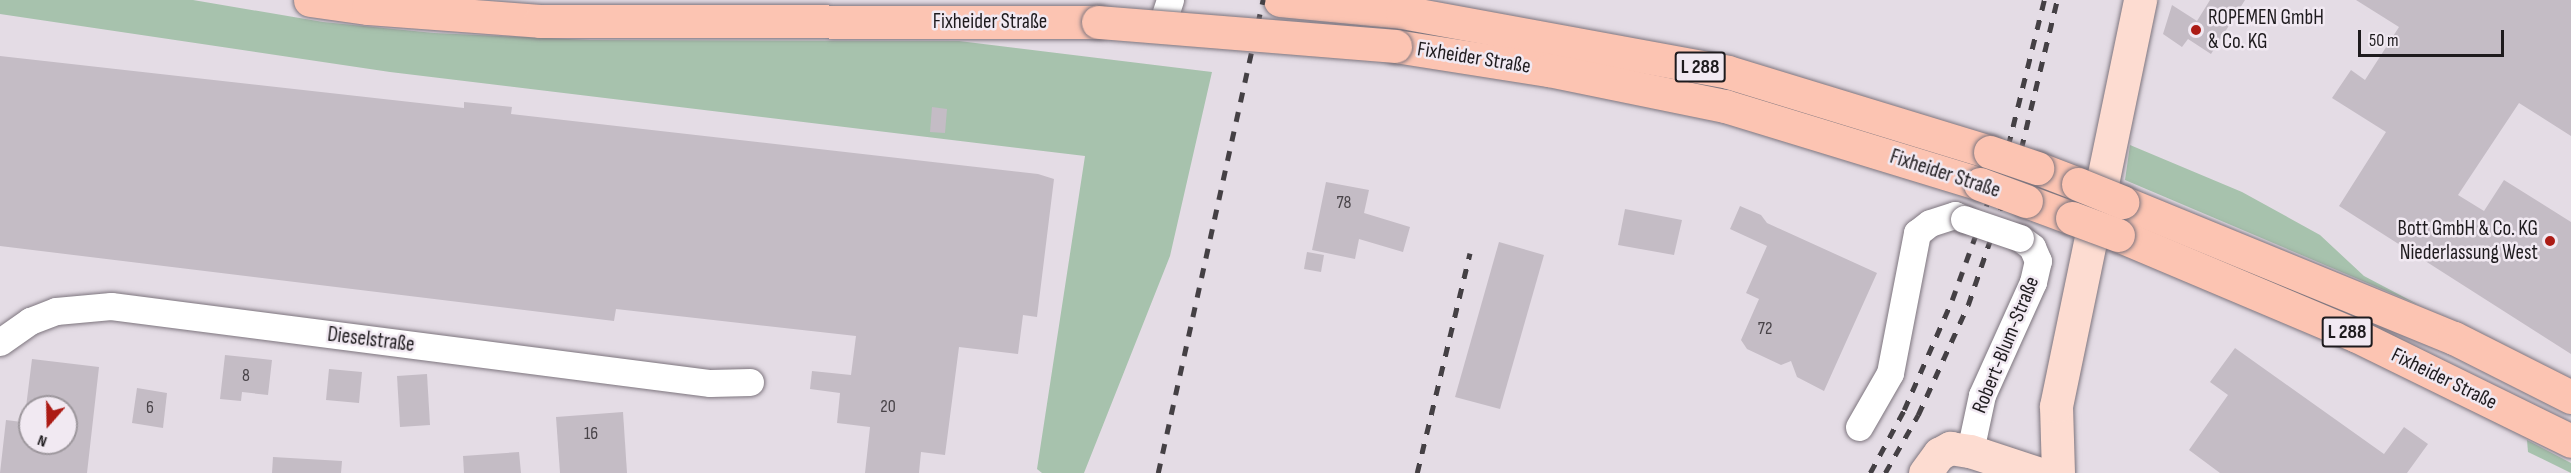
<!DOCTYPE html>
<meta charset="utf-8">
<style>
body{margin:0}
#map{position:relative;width:2571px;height:473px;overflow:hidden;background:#e4dce5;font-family:"Sofia Sans Condensed",sans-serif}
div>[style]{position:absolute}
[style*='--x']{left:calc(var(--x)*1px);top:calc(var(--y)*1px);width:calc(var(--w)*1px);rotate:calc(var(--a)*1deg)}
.green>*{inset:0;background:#a7c2ad}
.building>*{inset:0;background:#c4bcc5}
.roads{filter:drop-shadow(0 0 2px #7d757e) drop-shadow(0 0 2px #7d757e)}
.minor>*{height:27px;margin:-13.5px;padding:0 13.5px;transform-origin:13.5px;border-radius:13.5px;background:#fff}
.major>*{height:33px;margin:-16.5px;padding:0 16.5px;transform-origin:16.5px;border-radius:16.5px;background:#fddcd1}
.highway>*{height:33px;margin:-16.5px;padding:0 16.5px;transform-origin:16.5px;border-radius:16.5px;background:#fcc4b2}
.rail>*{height:4.5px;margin-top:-2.25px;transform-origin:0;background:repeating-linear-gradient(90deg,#444044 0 10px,transparent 0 20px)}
.bridges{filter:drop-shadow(0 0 2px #7d757e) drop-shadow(0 0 2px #7d757e)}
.minor-bridge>*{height:27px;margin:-13.5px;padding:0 13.5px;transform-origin:13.5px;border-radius:13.5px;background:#fff}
.highway-bridge>*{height:33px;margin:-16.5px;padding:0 16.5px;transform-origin:16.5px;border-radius:16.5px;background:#fcc4b2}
.dots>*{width:16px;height:16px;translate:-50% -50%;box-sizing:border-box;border:3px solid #f1e9f2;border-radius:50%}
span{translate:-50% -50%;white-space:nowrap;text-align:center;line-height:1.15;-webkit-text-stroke:5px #f1e9f2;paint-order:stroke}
.number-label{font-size:18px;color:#484348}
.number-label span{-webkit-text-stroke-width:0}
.shield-label span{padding:2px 4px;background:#f1e9f2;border:2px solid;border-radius:4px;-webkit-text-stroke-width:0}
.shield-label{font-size:20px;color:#1e1b1e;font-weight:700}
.poi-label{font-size:21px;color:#1e1b1e}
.left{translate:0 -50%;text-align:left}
.right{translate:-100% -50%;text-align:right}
.street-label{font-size:21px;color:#1e1b1e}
.north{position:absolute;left:18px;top:395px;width:60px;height:60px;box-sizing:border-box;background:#f1e9f2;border:2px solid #9d979d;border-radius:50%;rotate:200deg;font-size:16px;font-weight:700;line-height:24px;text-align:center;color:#1e1b1e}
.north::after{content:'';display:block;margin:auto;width:21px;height:27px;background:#ac1b15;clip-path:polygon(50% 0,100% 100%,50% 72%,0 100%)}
.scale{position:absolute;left:2358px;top:30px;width:146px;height:27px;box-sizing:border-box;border:3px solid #1e1b1e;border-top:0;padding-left:8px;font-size:18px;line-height:21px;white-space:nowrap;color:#1e1b1e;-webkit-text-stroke:4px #f1e9f2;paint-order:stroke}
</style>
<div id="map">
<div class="green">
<i style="clip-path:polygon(0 0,193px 0,323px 22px,434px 33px,590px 40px,959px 41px,1212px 72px,1170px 256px,1084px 473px,1042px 473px,1037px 469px,1085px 156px,390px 72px,0 14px)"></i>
<i style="clip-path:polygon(2130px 145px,2242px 192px,2320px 235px,2364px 276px,2419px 305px,2125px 180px)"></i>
<i style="clip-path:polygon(2527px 440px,2571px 463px,2571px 473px,2528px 452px)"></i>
</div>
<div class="building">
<i style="clip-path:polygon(2210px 0,2245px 0,2211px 54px,2188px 39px,2182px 47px,2163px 34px,2172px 5px,2197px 21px)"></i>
<i style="clip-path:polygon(2356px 0,2571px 0,2571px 136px,2519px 103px,2458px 195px,2484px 211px,2504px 180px,2571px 222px,2571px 354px,2339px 206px,2386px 132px,2332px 98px,2351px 70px,2365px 80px,2399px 27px)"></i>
<i style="clip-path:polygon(0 56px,464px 108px,464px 102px,512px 107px,511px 114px,1038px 174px,1054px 179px,1037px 317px,1023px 315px,1018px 354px,959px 347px,945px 455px,921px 452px,919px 473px,865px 473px,870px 427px,837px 423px,840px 393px,810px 389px,812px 371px,851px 375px,856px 336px,616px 309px,614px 321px,0 246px)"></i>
<i style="clip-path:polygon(932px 107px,947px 109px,945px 133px,930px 132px)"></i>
<i style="clip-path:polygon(1326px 182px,1369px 190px,1364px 213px,1410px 227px,1403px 252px,1359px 239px,1355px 259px,1312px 250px)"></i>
<i style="clip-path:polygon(1740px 206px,1761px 215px,1767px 223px,1877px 273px,1824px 391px,1797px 377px,1791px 361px,1781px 365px,1747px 349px,1741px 340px,1759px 299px,1746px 293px,1767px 246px,1730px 229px)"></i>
<i style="clip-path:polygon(1625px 209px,1682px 220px,1674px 255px,1618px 245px)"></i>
<i style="clip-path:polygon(1499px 242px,1544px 255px,1500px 409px,1455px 397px)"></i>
<i style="clip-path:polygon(1307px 252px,1324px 255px,1321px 272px,1304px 269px)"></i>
<i style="clip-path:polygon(2235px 348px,2384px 454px,2404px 427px,2428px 444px,2407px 473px,2220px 473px,2189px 450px,2228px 395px,2210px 382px)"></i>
<i style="clip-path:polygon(225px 355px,272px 360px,268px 395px,242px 392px,241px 401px,220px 399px)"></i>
<i style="clip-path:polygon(32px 359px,99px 367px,87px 473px,0 473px,6px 420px,30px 423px,30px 443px,66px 443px,66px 407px,26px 407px)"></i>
<i style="clip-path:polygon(329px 369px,362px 372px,359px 403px,326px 400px)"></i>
<i style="clip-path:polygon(427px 374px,430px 425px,400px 427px,397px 376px)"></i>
<i style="clip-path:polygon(137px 388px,167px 393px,163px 428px,132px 423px)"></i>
<i style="clip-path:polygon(623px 412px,627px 473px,560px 473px,556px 417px)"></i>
<i style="clip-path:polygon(519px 452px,521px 473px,464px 473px,463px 456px)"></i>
<i style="clip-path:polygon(273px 457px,342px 461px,341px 473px,272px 473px)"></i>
</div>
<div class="roads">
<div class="minor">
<i style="--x:1166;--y:12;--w:13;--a:-72"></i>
<i style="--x:0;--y:342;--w:37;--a:-35"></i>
<i style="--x:30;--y:321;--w:28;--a:-21"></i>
<i style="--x:56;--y:311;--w:55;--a:-5.2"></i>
<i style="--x:111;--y:306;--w:604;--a:7.33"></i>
<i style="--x:710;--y:383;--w:40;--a:-1.4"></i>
<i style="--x:1859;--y:427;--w:62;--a:-60.1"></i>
<i style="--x:1890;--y:373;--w:143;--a:-79.1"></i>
<i style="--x:1917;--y:233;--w:16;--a:-38"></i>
<i style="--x:1930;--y:223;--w:26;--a:-18"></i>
<i style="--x:1955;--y:215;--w:10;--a:24"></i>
<i style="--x:1970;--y:451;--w:57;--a:-77.9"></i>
<i style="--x:1982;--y:395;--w:124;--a:-65.7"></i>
<i style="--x:2033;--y:282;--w:22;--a:-77"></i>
<i style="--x:2038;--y:261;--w:15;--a:-113"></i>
<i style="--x:2032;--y:247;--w:15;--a:-143"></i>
</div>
<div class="major">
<i style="--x:1925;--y:473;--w:24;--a:-54"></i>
<i style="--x:1939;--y:454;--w:13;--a:-29"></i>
<i style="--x:1950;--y:448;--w:20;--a:9"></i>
<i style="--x:1970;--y:451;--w:71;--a:18.2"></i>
<i style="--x:2058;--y:473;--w:67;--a:-91.7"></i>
<i style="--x:2056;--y:406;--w:415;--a:-78.3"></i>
</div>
<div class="highway">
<i style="--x:310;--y:0;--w:59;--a:7.9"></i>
<i style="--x:368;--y:8;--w:172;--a:4.3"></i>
<i style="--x:540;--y:21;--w:558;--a:0.1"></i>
<i style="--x:1280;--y:0;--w:123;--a:5.6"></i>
<i style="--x:1402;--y:12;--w:331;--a:10.4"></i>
<i style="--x:1728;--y:72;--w:274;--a:17"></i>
<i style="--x:1395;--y:46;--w:156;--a:8.9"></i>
<i style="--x:1549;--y:70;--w:180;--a:11.6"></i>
<i style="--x:1725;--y:106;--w:267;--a:17"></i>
<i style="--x:2037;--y:168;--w:44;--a:21.3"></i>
<i style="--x:2026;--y:201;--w:49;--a:20.3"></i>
<i style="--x:2122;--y:202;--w:359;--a:22.3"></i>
<i style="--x:2454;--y:338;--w:131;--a:26.8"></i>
<i style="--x:2118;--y:235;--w:259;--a:22.9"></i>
<i style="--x:2357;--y:336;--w:238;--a:26.1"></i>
</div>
</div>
<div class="rail">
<i style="--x:1158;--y:473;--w:485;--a:-77.5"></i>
<i style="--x:1417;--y:473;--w:226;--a:-76.5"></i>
<i style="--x:1870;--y:473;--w:72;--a:-61.6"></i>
<i style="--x:1904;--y:410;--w:120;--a:-66.4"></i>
<i style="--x:1952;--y:300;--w:164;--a:-70"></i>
<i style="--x:2008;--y:146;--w:150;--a:-76.1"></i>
<i style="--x:1885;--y:473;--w:67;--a:-60.4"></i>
<i style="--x:1918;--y:415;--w:121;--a:-65.6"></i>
<i style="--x:1968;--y:305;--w:165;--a:-71.2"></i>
<i style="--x:2021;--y:149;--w:153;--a:-76.4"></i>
</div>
<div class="bridges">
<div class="minor-bridge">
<i style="--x:1964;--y:219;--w:59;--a:18.7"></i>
</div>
<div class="highway-bridge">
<i style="--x:1098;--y:22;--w:298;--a:4.6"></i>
<i style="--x:1990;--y:152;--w:50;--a:18.8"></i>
<i style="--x:1980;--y:184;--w:49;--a:20.3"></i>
<i style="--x:2078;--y:184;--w:48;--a:22.2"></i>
<i style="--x:2072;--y:218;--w:49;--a:20.3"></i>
</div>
</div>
<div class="dots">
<i style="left:2196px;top:30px;background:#ac1b15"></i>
<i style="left:2550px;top:241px;background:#ac1b15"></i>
</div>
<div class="number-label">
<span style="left:1344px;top:203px">78</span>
<span style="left:1765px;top:329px">72</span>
<span style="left:246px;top:376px">8</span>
<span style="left:888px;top:407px">20</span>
<span style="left:150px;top:408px">6</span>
<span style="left:591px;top:434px">16</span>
</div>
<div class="shield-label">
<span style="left:1700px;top:67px">L 288</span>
<span style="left:2347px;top:332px">L 288</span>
</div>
<div class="poi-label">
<span class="left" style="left:2208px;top:30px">ROPEMEN GmbH<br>&amp; Co. KG</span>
<span class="right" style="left:2538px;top:241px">Bott GmbH &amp; Co. KG<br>Niederlassung West</span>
</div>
<div class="street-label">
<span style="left:990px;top:22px">Fixheider Straße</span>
<span style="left:1474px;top:58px;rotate:9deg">Fixheider Straße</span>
<span style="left:1945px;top:174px;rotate:18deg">Fixheider Straße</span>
<span style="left:371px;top:340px;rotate:7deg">Dieselstraße</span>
<span style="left:2006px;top:345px;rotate:-68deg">Robert-Blum-Straße</span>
<span style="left:2444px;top:379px;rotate:26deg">Fixheider Straße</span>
</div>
<div class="north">N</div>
<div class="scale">50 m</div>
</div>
